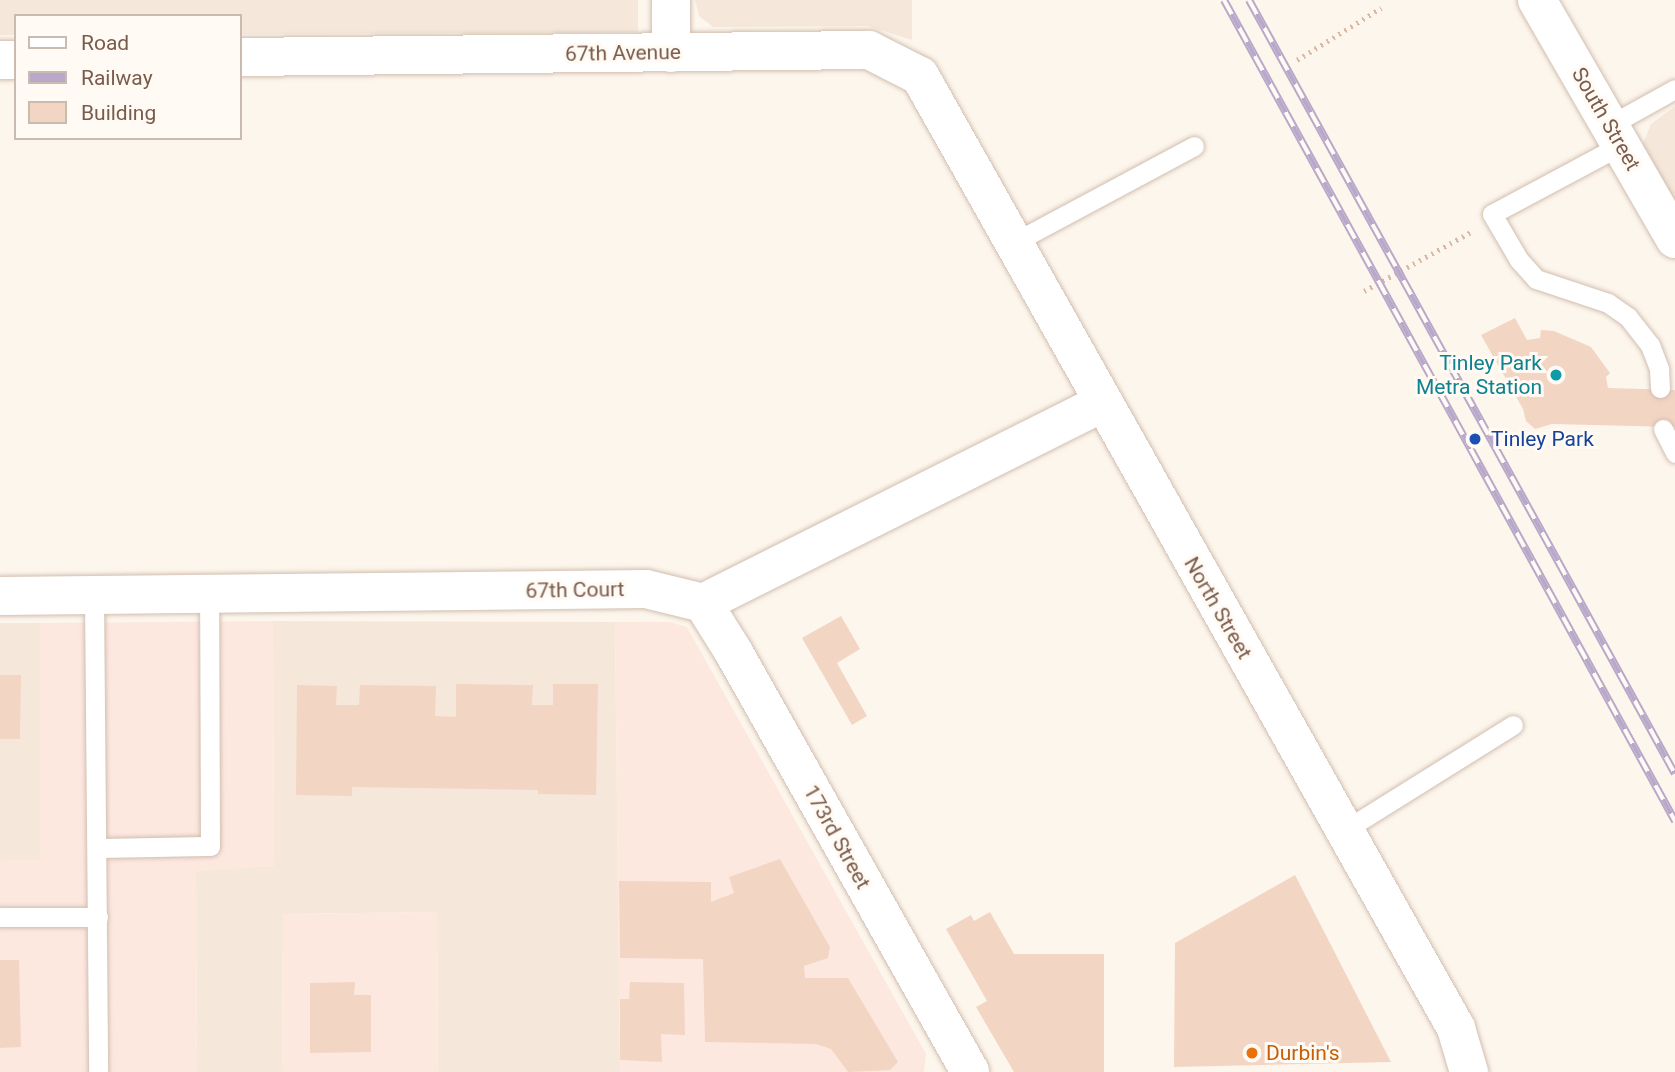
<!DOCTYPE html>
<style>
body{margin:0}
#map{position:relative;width:1675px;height:1072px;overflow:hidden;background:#fdf6ec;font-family:Roboto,sans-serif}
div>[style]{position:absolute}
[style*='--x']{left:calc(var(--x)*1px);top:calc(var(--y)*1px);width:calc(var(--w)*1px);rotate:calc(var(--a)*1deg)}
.residential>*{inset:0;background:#f5e8da}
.commercial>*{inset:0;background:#fde8e0}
.building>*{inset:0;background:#f3d5c3}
.path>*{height:4.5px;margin-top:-2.25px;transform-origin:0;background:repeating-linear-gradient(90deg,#d9b8a5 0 2px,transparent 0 7px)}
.roads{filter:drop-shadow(0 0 2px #d1beb0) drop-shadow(0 0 2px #d1beb0)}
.service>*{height:19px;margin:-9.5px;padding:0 9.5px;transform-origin:9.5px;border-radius:9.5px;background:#fff}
.minor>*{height:38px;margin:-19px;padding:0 19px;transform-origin:19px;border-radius:19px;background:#fff}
.tertiary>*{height:38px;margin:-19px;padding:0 19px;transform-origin:19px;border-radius:19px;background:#fff}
.rail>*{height:8px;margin-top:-4px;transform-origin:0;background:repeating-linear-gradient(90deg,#fffaf3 0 16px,#b9a8c9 0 32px);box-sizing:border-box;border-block:2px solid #b9a8c9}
.dots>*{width:19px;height:19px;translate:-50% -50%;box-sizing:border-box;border:4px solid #fffaf3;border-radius:50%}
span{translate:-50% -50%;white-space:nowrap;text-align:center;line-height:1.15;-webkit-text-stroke:6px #fffaf3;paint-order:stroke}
.street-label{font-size:21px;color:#7a5c4d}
.culture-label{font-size:21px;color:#0d838f}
.right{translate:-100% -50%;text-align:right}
.transit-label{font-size:21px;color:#164399}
.left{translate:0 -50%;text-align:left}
.food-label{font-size:21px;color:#c56008}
.legend{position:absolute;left:14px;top:14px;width:228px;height:126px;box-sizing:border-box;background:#fffaf3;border:2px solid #cabbb1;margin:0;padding:9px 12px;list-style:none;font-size:21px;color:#7a5c4d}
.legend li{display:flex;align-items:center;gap:14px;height:35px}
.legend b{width:35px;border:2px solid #cabbb1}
</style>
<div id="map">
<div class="residential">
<i style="clip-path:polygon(0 0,638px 0,638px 32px,240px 34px,240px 16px,16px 16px,16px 35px,0 35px)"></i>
<i style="clip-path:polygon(695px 0,912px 0,912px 40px,868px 26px,713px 27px,699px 16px)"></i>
<i style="clip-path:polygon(1675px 106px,1675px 226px,1642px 146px,1651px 124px)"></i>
<i style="clip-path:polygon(273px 621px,615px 622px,620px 1072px,438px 1072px,437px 912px,283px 914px,282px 1072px,197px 1072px,196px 870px,274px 866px)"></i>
<i style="clip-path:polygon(0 623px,40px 623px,40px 860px,0 861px)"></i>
</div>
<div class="commercial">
<i style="clip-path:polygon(273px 621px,274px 866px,196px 871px,197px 1072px,0 1072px,0 861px,40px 860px,40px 623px)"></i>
<i style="clip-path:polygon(615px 622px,670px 622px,687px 627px,926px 1054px,924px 1072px,620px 1072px)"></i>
<i style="clip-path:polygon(437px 912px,438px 1072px,282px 1072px,283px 914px)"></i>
</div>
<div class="building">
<i style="clip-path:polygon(1515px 318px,1527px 340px,1540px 338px,1541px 330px,1554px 331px,1591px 347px,1610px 373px,1606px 377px,1608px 388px,1675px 390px,1675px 427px,1552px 424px,1535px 429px,1526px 421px,1523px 409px,1481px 335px)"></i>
<i style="clip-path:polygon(841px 616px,860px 649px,837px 663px,867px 716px,852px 725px,802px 638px)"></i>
<i style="clip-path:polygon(0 675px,21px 675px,20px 739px,0 739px)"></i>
<i style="clip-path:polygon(456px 684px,533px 685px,532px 705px,553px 705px,553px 684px,598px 684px,596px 795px,538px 794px,538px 790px,352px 787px,352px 796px,296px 795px,297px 685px,337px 686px,336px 705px,359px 705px,360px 685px,436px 686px,435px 716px,456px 717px)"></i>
<i style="clip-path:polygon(780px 859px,830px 947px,828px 958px,804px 966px,805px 978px,848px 978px,898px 1062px,890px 1070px,848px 1072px,831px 1049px,816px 1044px,705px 1042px,703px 959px,620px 958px,619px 881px,711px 882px,711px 902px,734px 893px,729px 877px)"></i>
<i style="clip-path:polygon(1295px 875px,1391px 1062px,1174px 1067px,1175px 943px)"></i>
<i style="clip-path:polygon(990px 912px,1014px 954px,1104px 954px,1104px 1072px,1014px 1072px,976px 1007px,987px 1001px,946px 929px,971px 915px,974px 921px)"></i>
<i style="clip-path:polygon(0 960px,19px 960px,21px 1047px,0 1048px)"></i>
<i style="clip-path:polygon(355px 982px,354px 995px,371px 995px,371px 1052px,310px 1053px,310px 983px)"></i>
<i style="clip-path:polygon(630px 982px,684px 983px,685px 1035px,661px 1034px,662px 1062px,620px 1060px,620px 999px,629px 999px)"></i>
</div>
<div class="path">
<i style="--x:1297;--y:60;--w:99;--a:-31.8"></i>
<i style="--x:1364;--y:291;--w:122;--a:-28.9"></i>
</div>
<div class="roads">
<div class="service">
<i style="--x:1610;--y:125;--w:74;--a:-29"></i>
<i style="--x:1621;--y:145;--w:146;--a:151.9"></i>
<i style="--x:1492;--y:214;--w:53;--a:59.6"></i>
<i style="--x:1519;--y:260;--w:25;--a:48"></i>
<i style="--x:1536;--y:279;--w:76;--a:18.4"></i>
<i style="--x:1608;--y:303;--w:24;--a:35"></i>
<i style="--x:1628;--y:317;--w:36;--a:52"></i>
<i style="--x:1650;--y:345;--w:26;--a:69"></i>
<i style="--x:1659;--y:369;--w:19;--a:87"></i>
<i style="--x:1015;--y:242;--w:203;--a:-28.2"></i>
<i style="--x:1663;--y:429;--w:27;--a:63"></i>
<i style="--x:94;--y:595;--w:477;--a:89.5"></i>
<i style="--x:1345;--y:830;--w:198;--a:-32"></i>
<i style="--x:97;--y:848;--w:113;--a:-1"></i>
<i style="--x:210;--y:846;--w:252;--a:-90.2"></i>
<i style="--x:0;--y:917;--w:98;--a:0"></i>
</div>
<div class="minor">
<i style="--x:671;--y:0;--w:53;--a:90"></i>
<i style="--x:240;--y:57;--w:629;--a:-0.64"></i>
<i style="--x:869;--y:50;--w:57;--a:27"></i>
<i style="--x:920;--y:76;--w:1093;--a:60.62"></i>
<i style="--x:1456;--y:1028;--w:46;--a:73.5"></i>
<i style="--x:0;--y:60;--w:16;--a:0"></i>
<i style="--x:0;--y:596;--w:646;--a:-0.62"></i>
<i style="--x:646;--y:589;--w:59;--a:13.8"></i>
<i style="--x:703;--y:603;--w:446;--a:-26.6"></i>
<i style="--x:703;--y:603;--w:57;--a:58"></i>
<i style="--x:733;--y:651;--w:483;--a:60.6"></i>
</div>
<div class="tertiary">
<i style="--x:1537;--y:0;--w:276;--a:60"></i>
</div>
</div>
<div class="rail">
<i style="--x:1224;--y:0;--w:937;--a:61.22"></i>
<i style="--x:1249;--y:0;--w:883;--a:61.17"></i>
</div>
<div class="dots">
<i style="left:1556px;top:375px;background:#0f9aa8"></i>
<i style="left:1475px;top:439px;background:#1a4fb4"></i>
<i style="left:1252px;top:1053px;background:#e8710a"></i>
</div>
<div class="street-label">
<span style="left:623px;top:53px;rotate:-1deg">67th Avenue</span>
<span style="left:1606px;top:119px;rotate:60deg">South Street</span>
<span style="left:575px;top:590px;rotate:-1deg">67th Court</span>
<span style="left:1218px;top:608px;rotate:60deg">North Street</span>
<span style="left:837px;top:837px;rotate:61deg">173rd Street</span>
</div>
<div class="culture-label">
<span class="right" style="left:1542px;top:375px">Tinley Park<br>Metra Station</span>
</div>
<div class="transit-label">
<span class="left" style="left:1491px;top:439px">Tinley Park</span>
</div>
<div class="food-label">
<span class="left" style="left:1266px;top:1053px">Durbin's</span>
</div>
<ul class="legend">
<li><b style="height:9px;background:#fff"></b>Road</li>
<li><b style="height:9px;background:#b9a8c9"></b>Railway</li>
<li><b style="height:19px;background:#f3d5c3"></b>Building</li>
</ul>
</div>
